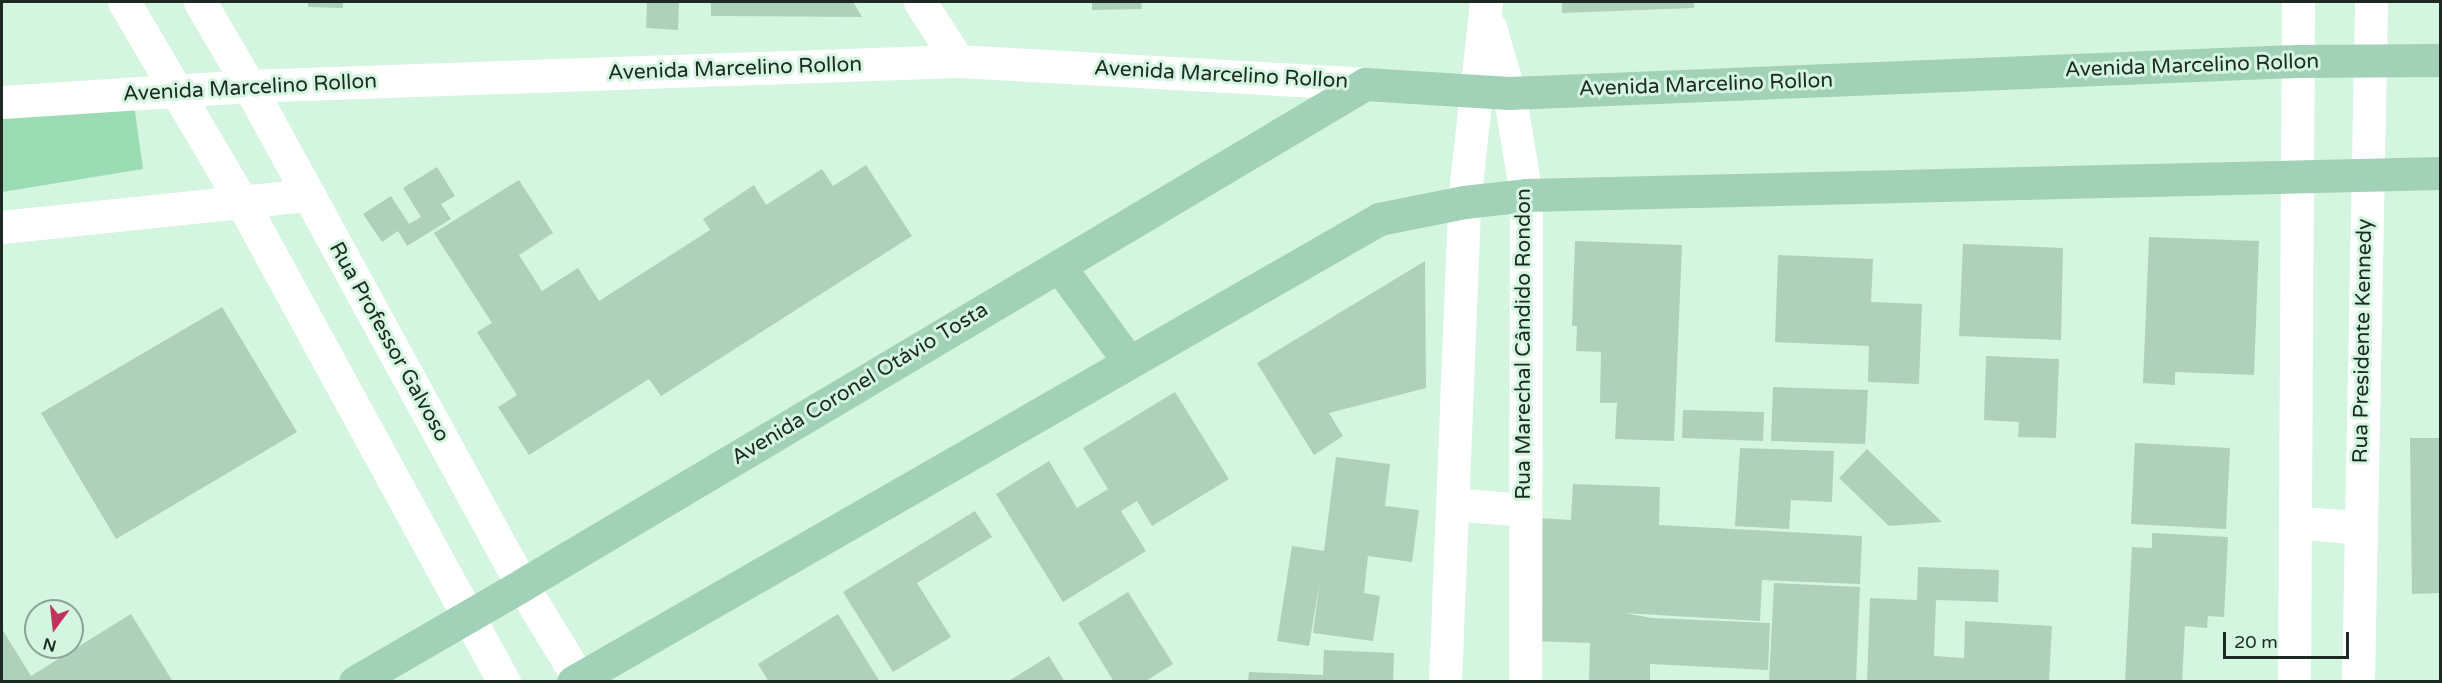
<!DOCTYPE html>
<meta charset="utf-8">
<style>
body{margin:0}
#map{position:relative;width:2442px;height:683px;overflow:hidden;background:#d4f5df;font-family:"Varela Round",sans-serif}
div>[style]{position:absolute}
[style*='--x']{left:calc(var(--x)*1px);top:calc(var(--y)*1px);width:calc(var(--w)*1px);rotate:calc(var(--a)*1deg)}
.green>*{inset:0;background:#9bdcb4}
.building>*{inset:0;background:#afd0bb}
.minor>*{height:33px;margin:-16.5px;padding:0 16.5px;transform-origin:16.5px;border-radius:16.5px;background:#fff}
.major>*{height:33px;margin:-16.5px;padding:0 16.5px;transform-origin:16.5px;border-radius:16.5px;background:#a1d1b6}
span{translate:-50% -50%;white-space:nowrap;text-align:center;line-height:1.15;-webkit-text-stroke:6px #d4f5df;paint-order:stroke}
.street-label{font-size:21px;color:#1d2a22}
.frame{position:absolute;inset:0;border:3px solid #1d2a22;pointer-events:none}
.north{position:absolute;left:24px;top:599px;width:60px;height:60px;box-sizing:border-box;background:#d4f5df;border:2px solid #8ba493;border-radius:50%;rotate:195deg;font-size:16px;font-weight:700;line-height:24px;text-align:center;color:#1d2a22}
.north::after{content:'';display:block;margin:auto;width:21px;height:27px;background:#c0325e;clip-path:polygon(50% 0,100% 100%,50% 72%,0 100%)}
.scale{position:absolute;left:2223px;top:632px;width:126px;height:27px;box-sizing:border-box;border:3px solid #1d2a22;border-top:0;padding-left:8px;font-size:18px;line-height:21px;white-space:nowrap;color:#1d2a22;-webkit-text-stroke:4px #d4f5df;paint-order:stroke}
</style>
<div id="map">
<div class="green">
<i style="clip-path:polygon(134px 105px,143px 169px,2px 192px,2px 109px)"></i>
</div>
<div class="building">
<i style="clip-path:polygon(308px 2px,343px 2px,343px 8px,308px 7px)"></i>
<i style="clip-path:polygon(647px 2px,679px 2px,678px 30px,646px 28px)"></i>
<i style="clip-path:polygon(711px 2px,853px 2px,862px 17px,711px 16px)"></i>
<i style="clip-path:polygon(1092px 2px,1141px 2px,1142px 9px,1092px 10px)"></i>
<i style="clip-path:polygon(1562px 2px,1694px 2px,1694px 8px,1562px 13px)"></i>
<i style="clip-path:polygon(866px 165px,912px 236px,661px 396px,649px 379px,529px 455px,498px 407px,517px 395px,477px 332px,492px 323px,434px 233px,519px 180px,553px 233px,519px 255px,542px 291px,578px 268px,599px 301px,710px 230px,703px 219px,754px 185px,766px 205px,822px 169px,833px 186px)"></i>
<i style="clip-path:polygon(437px 167px,455px 196px,441px 204px,451px 219px,407px 246px,398px 231px,382px 242px,363px 214px,391px 196px,409px 224px,421px 217px,403px 188px)"></i>
<i style="clip-path:polygon(2149px 237px,2259px 241px,2254px 375px,2175px 372px,2175px 385px,2143px 383px)"></i>
<i style="clip-path:polygon(1575px 241px,1682px 245px,1674px 441px,1615px 439px,1617px 403px,1600px 403px,1601px 352px,1576px 351px,1577px 326px,1572px 326px)"></i>
<i style="clip-path:polygon(1963px 244px,2063px 248px,2061px 340px,1959px 336px)"></i>
<i style="clip-path:polygon(1778px 255px,1873px 259px,1871px 302px,1922px 304px,1919px 384px,1868px 382px,1869px 346px,1775px 342px)"></i>
<i style="clip-path:polygon(1425px 261px,1426px 388px,1329px 413px,1343px 436px,1314px 455px,1257px 363px)"></i>
<i style="clip-path:polygon(222px 307px,297px 432px,116px 539px,41px 413px)"></i>
<i style="clip-path:polygon(1986px 356px,2059px 359px,2056px 438px,2018px 437px,2019px 422px,1984px 420px)"></i>
<i style="clip-path:polygon(1773px 387px,1868px 390px,1865px 444px,1771px 441px)"></i>
<i style="clip-path:polygon(1175px 392px,1229px 479px,1152px 526px,1137px 501px,1121px 511px,1146px 551px,1063px 602px,996px 494px,1049px 461px,1077px 508px,1108px 489px,1083px 448px)"></i>
<i style="clip-path:polygon(1683px 410px,1764px 412px,1763px 441px,1682px 438px)"></i>
<i style="clip-path:polygon(2410px 438px,2440px 438px,2440px 593px,2412px 594px)"></i>
<i style="clip-path:polygon(2135px 443px,2230px 448px,2226px 529px,2131px 524px)"></i>
<i style="clip-path:polygon(1740px 448px,1834px 451px,1832px 502px,1791px 500px,1789px 529px,1735px 526px)"></i>
<i style="clip-path:polygon(1867px 449px,1942px 522px,1889px 526px,1839px 478px)"></i>
<i style="clip-path:polygon(1336px 457px,1390px 464px,1385px 506px,1419px 510px,1412px 562px,1368px 556px,1364px 593px,1380px 596px,1373px 641px,1313px 633px,1320px 580px,1309px 646px,1277px 641px,1292px 546px,1324px 551px)"></i>
<i style="clip-path:polygon(1573px 484px,1660px 487px,1659px 525px,1862px 536px,1860px 584px,1762px 580px,1760px 621px,1624px 613px,1652px 618px,1770px 623px,1768px 670px,1650px 664px,1650px 682px,1589px 682px,1590px 643px,1532px 641px,1537px 518px,1571px 520px)"></i>
<i style="clip-path:polygon(975px 511px,992px 537px,917px 583px,951px 637px,893px 672px,843px 592px)"></i>
<i style="clip-path:polygon(2152px 533px,2228px 537px,2224px 617px,2208px 616px,2207px 628px,2185px 626px,2182px 682px,2125px 682px,2132px 547px,2152px 548px)"></i>
<i style="clip-path:polygon(1918px 567px,1999px 570px,1998px 602px,1936px 600px,1934px 656px,1964px 658px,1965px 621px,2052px 626px,2049px 682px,1867px 682px,1870px 598px,1917px 600px)"></i>
<i style="clip-path:polygon(1774px 583px,1860px 587px,1856px 682px,1769px 682px)"></i>
<i style="clip-path:polygon(1128px 592px,1173px 664px,1144px 682px,1114px 682px,1078px 623px)"></i>
<i style="clip-path:polygon(131px 614px,173px 682px,2px 682px,2px 629px,31px 676px)"></i>
<i style="clip-path:polygon(838px 614px,880px 682px,769px 682px,758px 664px)"></i>
<i style="clip-path:polygon(1324px 650px,1394px 653px,1393px 682px,1248px 682px,1249px 672px,1323px 675px)"></i>
<i style="clip-path:polygon(1049px 656px,1065px 682px,1007px 682px)"></i>
</div>
<div class="minor">
<i style="--x:124;--y:2;--w:234;--a:59.5"></i>
<i style="--x:243;--y:204;--w:545;--a:61.36"></i>
<i style="--x:200;--y:2;--w:97;--a:59.7"></i>
<i style="--x:249;--y:86;--w:569;--a:61.32"></i>
<i style="--x:522;--y:585;--w:114;--a:58.7"></i>
<i style="--x:920;--y:2;--w:70;--a:57.2"></i>
<i style="--x:1490;--y:27;--w:69;--a:73.9"></i>
<i style="--x:1509;--y:93;--w:103;--a:80.5"></i>
<i style="--x:1526;--y:195;--w:487;--a:90.1"></i>
<i style="--x:2;--y:102;--w:248;--a:-3.7"></i>
<i style="--x:249;--y:86;--w:709;--a:-2.02"></i>
<i style="--x:958;--y:61;--w:408;--a:3.2"></i>
<i style="--x:2;--y:227;--w:309;--a:-6"></i>
<i style="--x:1452;--y:504;--w:73;--a:4.7"></i>
<i style="--x:2295;--y:522;--w:65;--a:5.3"></i>
<i style="--x:1445;--y:682;--w:480;--a:-87.7"></i>
<i style="--x:1464;--y:202;--w:201;--a:-83.7"></i>
<i style="--x:2294;--y:682;--w:680;--a:-89.66"></i>
<i style="--x:2358;--y:682;--w:680;--a:-88.9"></i>
</div>
<div class="major">
<i style="--x:1059;--y:266;--w:119;--a:53.9"></i>
<i style="--x:355;--y:682;--w:193;--a:-30.1"></i>
<i style="--x:522;--y:585;--w:981;--a:-30.72"></i>
<i style="--x:1365;--y:84;--w:144;--a:3.6"></i>
<i style="--x:1509;--y:93;--w:789;--a:-2.33"></i>
<i style="--x:2297;--y:61;--w:143;--a:-0.4"></i>
<i style="--x:573;--y:682;--w:930;--a:-29.87"></i>
<i style="--x:1379;--y:219;--w:87;--a:-11.3"></i>
<i style="--x:1464;--y:202;--w:62;--a:-6.4"></i>
<i style="--x:1526;--y:195;--w:914;--a:-1.38"></i>
</div>
<div class="street-label">
<span style="left:2192px;top:66px;rotate:-2deg">Avenida Marcelino Rollon</span>
<span style="left:735px;top:69px;rotate:-2deg">Avenida Marcelino Rollon</span>
<span style="left:1221px;top:75px;rotate:3deg">Avenida Marcelino Rollon</span>
<span style="left:1706px;top:85px;rotate:-2deg">Avenida Marcelino Rollon</span>
<span style="left:250px;top:88px;rotate:-3deg">Avenida Marcelino Rollon</span>
<span style="left:2363px;top:341px;rotate:-89deg">Rua Presidente Kennedy</span>
<span style="left:389px;top:342px;rotate:61deg">Rua Professor Galvoso</span>
<span style="left:1524px;top:344px;rotate:-90deg">Rua Marechal Cândido Rondon</span>
<span style="left:860px;top:384px;rotate:-31deg">Avenida Coronel Otávio Tosta</span>
</div>
<div class="frame"></div>
<div class="north">N</div>
<div class="scale">20 m</div>
</div>
